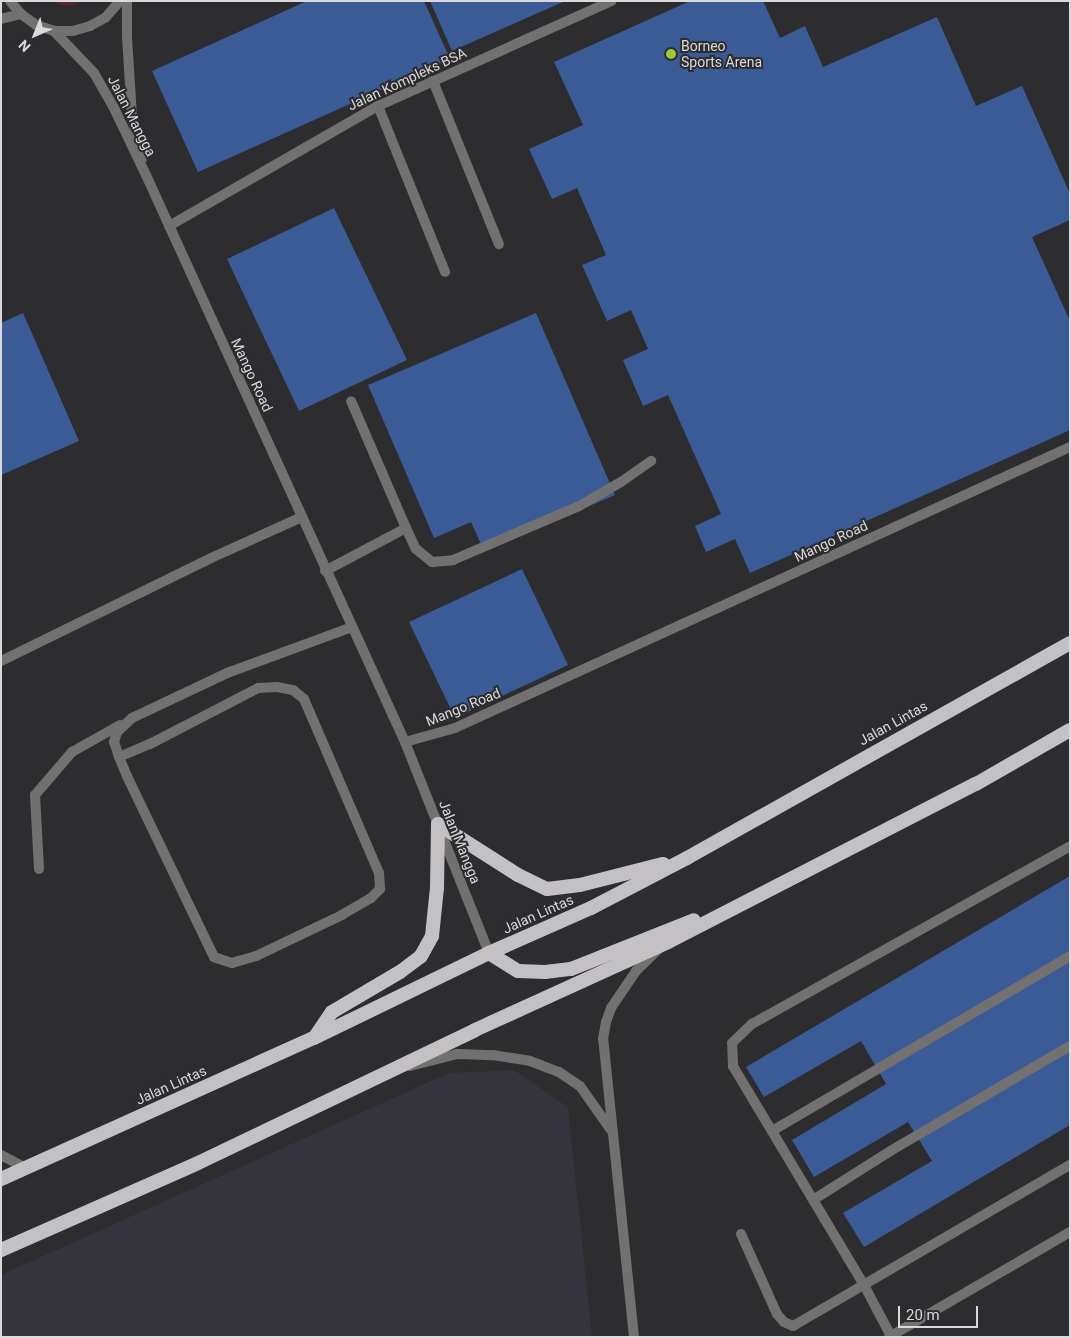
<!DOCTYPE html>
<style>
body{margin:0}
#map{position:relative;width:1071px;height:1338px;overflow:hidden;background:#2d2c2f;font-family:Roboto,sans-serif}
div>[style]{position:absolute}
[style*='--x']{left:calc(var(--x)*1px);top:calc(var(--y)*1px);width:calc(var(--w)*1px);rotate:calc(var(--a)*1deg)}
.built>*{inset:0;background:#35343c}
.green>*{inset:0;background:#612336}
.building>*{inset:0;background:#3b5b96}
.service>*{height:10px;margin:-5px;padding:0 5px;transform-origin:5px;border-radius:5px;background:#727071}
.minor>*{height:10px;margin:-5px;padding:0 5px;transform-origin:5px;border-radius:5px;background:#727071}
.tertiary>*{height:10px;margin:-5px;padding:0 5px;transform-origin:5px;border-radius:5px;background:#727071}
.trunk>*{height:14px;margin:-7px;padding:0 7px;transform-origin:7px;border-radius:7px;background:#c4c1c4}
.dots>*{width:14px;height:14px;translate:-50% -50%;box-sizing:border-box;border:2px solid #2d2c2f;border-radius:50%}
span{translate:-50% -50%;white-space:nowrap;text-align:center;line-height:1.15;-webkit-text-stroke:4px #2d2c2f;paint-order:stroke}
.poi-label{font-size:14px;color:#dadadc}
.left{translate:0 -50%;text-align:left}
.street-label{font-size:14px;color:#dadadc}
.frame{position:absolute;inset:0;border:2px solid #dadadc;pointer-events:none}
.north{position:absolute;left:10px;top:10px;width:50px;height:50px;-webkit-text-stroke:4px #2d2c2f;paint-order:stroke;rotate:224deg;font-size:14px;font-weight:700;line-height:20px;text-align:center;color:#dadadc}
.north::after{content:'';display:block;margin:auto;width:18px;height:22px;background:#dadadc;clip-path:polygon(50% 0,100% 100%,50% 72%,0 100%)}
.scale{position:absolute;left:898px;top:1306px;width:80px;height:22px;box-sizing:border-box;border:2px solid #dadadc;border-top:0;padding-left:6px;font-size:15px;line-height:18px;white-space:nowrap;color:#dadadc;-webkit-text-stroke:4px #2d2c2f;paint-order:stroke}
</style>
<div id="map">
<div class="built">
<i style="clip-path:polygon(514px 1070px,568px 1107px,592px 1337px,1px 1337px,1px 1275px,449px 1073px)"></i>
</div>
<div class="green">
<i style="clip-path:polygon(49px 1px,84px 1px,68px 6px)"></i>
</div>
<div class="building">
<i style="clip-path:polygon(307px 1px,424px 1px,450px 59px,198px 172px,152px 71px)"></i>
<i style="clip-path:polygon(430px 1px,565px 1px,452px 51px)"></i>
<i style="clip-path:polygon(690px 1px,763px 1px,780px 38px,805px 26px,823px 67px,937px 17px,976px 106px,1022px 86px,1070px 194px,1070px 220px,1032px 237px,1070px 321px,1070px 430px,750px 573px,735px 539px,706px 552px,695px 526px,721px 514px,668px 395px,643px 406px,623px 360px,648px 349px,631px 310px,607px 321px,582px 265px,606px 255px,577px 188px,552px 199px,529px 149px,583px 125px,554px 62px)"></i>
<i style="clip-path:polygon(334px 208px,407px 360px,299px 411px,227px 259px)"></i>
<i style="clip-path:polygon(23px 313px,79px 441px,1px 475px,1px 323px)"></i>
<i style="clip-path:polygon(536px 313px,615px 495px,484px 551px,471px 522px,434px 538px,368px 385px)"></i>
<i style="clip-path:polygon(522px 569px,568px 665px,455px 718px,409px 622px)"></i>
<i style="clip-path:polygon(1070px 876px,1070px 1125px,864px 1247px,843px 1213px,932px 1161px,908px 1122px,814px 1177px,792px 1140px,886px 1084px,861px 1041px,764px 1097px,746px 1067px)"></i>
</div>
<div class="service">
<i style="--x:433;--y:81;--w:176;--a:68"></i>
<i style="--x:378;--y:106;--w:179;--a:68"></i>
<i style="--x:169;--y:226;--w:241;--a:-29.9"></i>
<i style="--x:378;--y:106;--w:256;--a:-24.2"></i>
<i style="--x:406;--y:528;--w:23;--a:65"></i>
<i style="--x:416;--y:549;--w:21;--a:39"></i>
<i style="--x:432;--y:562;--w:21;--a:-5"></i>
<i style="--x:453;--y:560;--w:137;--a:-23.2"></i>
<i style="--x:579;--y:506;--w:48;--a:-29.7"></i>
<i style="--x:621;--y:482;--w:37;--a:-35"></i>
<i style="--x:325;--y:571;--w:92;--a:-28"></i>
<i style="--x:406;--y:528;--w:138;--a:-113.4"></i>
<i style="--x:1;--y:661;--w:234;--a:-26.1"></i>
<i style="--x:211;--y:558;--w:100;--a:-24.3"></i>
<i style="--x:405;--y:742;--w:52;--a:-15.6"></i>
<i style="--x:455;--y:728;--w:676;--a:-24.56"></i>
<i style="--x:119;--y:757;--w:34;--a:-23"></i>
<i style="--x:150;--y:744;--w:122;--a:-27.4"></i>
<i style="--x:258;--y:688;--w:19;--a:-3"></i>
<i style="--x:277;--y:687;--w:16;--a:11"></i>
<i style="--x:293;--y:690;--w:14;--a:39"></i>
<i style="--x:304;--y:699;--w:189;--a:66.7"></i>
<i style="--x:379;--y:873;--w:16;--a:86"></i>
<i style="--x:380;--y:889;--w:13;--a:135"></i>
<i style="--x:371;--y:898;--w:34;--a:150"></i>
<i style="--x:342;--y:915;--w:95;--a:154.5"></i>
<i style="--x:256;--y:956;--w:25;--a:164"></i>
<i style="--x:232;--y:963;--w:19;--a:-162"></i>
<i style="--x:214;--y:957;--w:201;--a:-115.7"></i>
<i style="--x:127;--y:776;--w:21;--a:-113"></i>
<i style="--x:119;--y:757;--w:16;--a:-108"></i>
<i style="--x:114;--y:742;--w:10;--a:-73"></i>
<i style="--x:117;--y:732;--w:21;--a:-43"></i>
<i style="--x:132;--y:718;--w:105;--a:-25.3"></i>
<i style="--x:227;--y:673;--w:133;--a:-20.2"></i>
<i style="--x:39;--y:869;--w:74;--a:-93.1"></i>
<i style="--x:35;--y:795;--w:57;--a:-49.3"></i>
<i style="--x:72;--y:752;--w:55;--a:-29.4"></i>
<i style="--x:772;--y:1131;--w:346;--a:-30.4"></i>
<i style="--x:813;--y:1200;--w:93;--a:-32.3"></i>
<i style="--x:892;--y:1150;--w:206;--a:-30.3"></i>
<i style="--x:741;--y:1234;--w:88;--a:65.8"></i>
<i style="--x:777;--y:1314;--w:11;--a:49"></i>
<i style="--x:784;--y:1322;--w:10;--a:24"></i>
<i style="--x:793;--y:1326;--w:320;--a:-30.2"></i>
<i style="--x:891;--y:1336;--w:58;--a:-117.9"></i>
<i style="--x:864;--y:1285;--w:255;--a:-120.9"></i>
<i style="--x:733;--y:1066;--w:23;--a:-92"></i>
<i style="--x:732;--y:1043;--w:28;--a:-44"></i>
<i style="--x:752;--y:1024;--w:364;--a:-29.2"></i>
</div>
<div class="minor">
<i style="--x:1;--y:19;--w:21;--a:-14"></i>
<i style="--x:410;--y:1066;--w:49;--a:-14.3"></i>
<i style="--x:457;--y:1054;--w:36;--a:2"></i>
<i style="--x:493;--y:1055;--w:37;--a:9"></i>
<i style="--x:530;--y:1061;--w:31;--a:21"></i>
<i style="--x:559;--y:1072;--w:25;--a:34"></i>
<i style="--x:580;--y:1086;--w:54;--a:54.8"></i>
<i style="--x:1;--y:1155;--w:27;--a:28"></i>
<i style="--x:634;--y:1337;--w:300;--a:-95.9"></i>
<i style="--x:603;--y:1039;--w:17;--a:-80"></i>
<i style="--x:606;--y:1022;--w:15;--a:-70"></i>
<i style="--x:611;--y:1008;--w:45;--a:-56"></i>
<i style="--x:636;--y:971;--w:32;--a:-44"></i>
<i style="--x:889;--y:1337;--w:209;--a:-30.1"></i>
</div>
<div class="tertiary">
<i style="--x:10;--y:1;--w:17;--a:50"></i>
<i style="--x:21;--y:14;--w:19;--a:36"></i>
<i style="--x:36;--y:25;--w:19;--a:18"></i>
<i style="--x:54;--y:31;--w:19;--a:0"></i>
<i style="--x:73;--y:31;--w:18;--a:-16"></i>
<i style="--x:90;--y:26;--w:18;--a:-29"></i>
<i style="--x:106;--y:17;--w:21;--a:-49"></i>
<i style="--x:127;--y:1;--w:36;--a:90"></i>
<i style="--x:127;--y:37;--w:79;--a:86.4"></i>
<i style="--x:132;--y:116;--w:44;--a:76.9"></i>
<i style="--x:54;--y:31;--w:58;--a:46.4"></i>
<i style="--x:94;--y:73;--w:40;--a:60.3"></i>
<i style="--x:114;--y:108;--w:74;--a:64.5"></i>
<i style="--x:146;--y:175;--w:623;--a:65.45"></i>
<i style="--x:405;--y:742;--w:227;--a:68.3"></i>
</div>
<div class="trunk">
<i style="--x:438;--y:824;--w:95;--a:32.5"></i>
<i style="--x:518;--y:875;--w:32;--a:26"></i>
<i style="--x:547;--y:889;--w:33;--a:-7"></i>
<i style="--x:580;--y:885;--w:86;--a:-14.2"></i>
<i style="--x:489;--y:953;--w:34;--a:32"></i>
<i style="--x:518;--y:971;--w:27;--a:2"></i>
<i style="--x:545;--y:972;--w:26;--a:-7"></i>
<i style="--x:571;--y:969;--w:132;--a:-21.7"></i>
<i style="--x:315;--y:1037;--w:30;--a:-56"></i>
<i style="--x:332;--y:1012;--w:79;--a:-30.5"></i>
<i style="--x:400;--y:972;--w:26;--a:-37"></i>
<i style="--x:421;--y:956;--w:23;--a:-61"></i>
<i style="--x:432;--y:936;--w:48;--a:-84.1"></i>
<i style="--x:437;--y:888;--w:64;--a:-89.1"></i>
<i style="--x:1;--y:1179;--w:343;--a:-24.3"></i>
<i style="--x:314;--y:1038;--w:195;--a:-25.9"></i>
<i style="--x:489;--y:953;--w:111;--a:-23.8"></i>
<i style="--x:591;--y:908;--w:108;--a:-27.5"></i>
<i style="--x:687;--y:858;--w:439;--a:-29.3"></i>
<i style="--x:1;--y:1250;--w:215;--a:-23.8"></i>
<i style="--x:198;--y:1163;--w:307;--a:-25.6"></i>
<i style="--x:475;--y:1030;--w:212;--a:-24.5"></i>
<i style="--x:668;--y:942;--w:346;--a:-27.2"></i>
<i style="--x:976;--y:784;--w:108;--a:-29.9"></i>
</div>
<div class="dots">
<i style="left:671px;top:54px;background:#9ccb32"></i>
</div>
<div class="poi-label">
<span class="left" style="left:681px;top:54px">Borneo<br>Sports Arena</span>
</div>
<div class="street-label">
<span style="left:407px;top:79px;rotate:-25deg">Jalan Kompleks BSA</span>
<span style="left:132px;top:116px;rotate:63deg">Jalan Mangga</span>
<span style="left:252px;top:375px;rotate:65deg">Mango Road</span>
<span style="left:831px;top:541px;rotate:-25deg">Mango Road</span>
<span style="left:463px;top:707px;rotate:-22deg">Mango Road</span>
<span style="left:893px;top:723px;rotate:-29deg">Jalan Lintas</span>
<span style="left:460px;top:842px;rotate:68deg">Jalan Mangga</span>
<span style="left:538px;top:914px;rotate:-24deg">Jalan Lintas</span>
<span style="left:171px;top:1085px;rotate:-24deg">Jalan Lintas</span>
</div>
<div class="frame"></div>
<div class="north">N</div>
<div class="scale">20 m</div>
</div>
